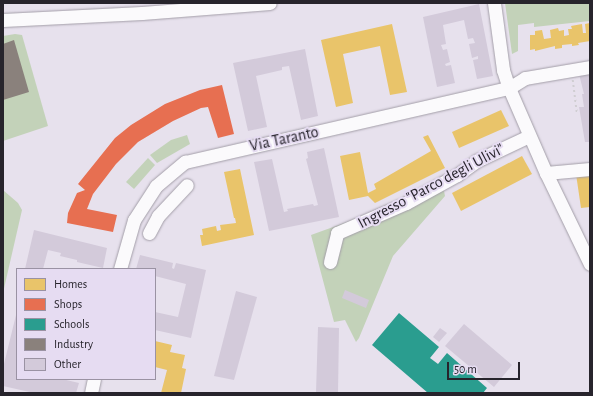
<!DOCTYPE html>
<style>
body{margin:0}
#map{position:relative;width:593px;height:396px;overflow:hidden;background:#e7e1ed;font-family:"Alegreya Sans",sans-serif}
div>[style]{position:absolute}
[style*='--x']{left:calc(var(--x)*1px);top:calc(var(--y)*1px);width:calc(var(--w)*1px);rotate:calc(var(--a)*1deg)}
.green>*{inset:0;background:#c3d2b9}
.homes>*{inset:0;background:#e9c46a}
.shops>*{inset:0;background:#e76f51}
.schools>*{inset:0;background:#2a9d8f}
.industry>*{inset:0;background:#8a817c}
.building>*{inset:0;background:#d3cada}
.path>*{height:1.5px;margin-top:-0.75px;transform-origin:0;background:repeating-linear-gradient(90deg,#d0ced2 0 2px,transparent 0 5px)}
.roads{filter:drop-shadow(0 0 1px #a39ea8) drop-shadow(0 0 1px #a39ea8)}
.minor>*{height:13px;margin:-6.5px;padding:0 6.5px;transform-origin:6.5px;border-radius:6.5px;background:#fbfafc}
span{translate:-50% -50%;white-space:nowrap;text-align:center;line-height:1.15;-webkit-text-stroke:4px #e6dcf2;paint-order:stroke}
.street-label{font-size:16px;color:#27242c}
.frame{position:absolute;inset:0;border:4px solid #27242c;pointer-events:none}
.legend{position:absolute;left:16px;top:268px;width:140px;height:112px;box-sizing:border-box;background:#e6dcf2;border:1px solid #9a92a3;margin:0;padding:5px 7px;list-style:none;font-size:12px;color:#27242c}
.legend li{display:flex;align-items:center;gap:8px;height:20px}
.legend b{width:20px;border:1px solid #9a92a3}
.scale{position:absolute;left:447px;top:362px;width:73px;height:18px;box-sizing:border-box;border:2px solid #27242c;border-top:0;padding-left:5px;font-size:12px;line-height:14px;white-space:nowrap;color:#27242c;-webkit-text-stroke:3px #e6dcf2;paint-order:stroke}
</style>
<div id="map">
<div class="green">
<i style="clip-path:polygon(505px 3px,590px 3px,590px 21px,534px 27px,534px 23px,518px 25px,518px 51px,512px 54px)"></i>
<i style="clip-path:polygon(15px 34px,22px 35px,48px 126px,3px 141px,3px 36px)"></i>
<i style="clip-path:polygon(187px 135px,190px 144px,157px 163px,150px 155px,171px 140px)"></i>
<i style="clip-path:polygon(148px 158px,155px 165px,134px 189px,126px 182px)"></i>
<i style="clip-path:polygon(442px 181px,445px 196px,393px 256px,359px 338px,356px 342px,345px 320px,334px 322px,311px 235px,358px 218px)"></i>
<i style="clip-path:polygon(3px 190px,18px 203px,22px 210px,3px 293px)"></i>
</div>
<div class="homes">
<i style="clip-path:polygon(590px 23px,590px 41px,578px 43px,579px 45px,572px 46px,572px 44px,562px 45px,562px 48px,555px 49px,555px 46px,535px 51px,535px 49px,530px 50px,530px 35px,535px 35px,535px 31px,542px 30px,544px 39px,551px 38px,550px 30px,558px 28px,559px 31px,564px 30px,564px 36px,569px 35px,568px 29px,572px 29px,571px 26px,582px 24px,583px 33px,586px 33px,585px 24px)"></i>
<i style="clip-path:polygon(392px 24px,407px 92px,390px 95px,380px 46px,343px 54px,353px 103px,336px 107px,321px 40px)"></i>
<i style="clip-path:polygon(501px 110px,509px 126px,459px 148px,452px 132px)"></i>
<i style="clip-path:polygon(428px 135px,445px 168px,375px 203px,368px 196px,349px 200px,340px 156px,360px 152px,368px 193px,376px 189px,374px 184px,431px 151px,423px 137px)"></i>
<i style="clip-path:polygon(522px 156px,532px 174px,461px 211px,452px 193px)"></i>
<i style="clip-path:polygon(240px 169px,254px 235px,202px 246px,200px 235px,203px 235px,202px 229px,216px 226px,217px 231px,221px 230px,220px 225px,236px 223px,235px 218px,234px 218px,224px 172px)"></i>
<i style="clip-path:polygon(590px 172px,590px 207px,581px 208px,576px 174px)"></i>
<i style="clip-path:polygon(155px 341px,172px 345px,170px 352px,185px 355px,182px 368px,186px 369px,181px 393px,161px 393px,167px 370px,155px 367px)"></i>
</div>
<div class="shops">
<i style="clip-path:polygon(222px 85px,234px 134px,218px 138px,208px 107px,201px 108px,173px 121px,138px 142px,116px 164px,93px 194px,87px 209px,117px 215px,113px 232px,67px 223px,68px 213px,77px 193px,85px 190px,78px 184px,115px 138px,131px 125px,165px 104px,200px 90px)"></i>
</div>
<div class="schools">
<i style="clip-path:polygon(399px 313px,439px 347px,430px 358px,438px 364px,447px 353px,487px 388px,483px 393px,428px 393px,372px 345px)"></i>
</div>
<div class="industry">
<i style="clip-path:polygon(14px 40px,29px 92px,3px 100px,3px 44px)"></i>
</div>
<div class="building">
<i style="clip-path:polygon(479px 4px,493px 76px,477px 79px,473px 60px,478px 59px,478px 56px,472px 58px,469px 44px,475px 43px,473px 38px,468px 39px,464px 20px,443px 25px,446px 44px,441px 45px,443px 50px,447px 49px,450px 62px,445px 64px,446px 66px,451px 65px,455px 83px,437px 87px,423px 17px)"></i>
<i style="clip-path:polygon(305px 49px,318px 116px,301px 120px,289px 66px,282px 67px,282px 70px,256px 76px,267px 127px,248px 131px,233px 63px)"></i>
<i style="clip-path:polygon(590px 72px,590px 142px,585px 142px,579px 107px,584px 107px,582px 94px,584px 94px,579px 74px)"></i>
<i style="clip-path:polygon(324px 148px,339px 217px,269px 231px,254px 162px,272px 159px,284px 212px,288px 211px,287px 209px,313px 204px,314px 206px,318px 205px,306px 159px,308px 158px,307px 152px)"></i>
<i style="clip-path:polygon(34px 230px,107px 248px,103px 268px,77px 262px,77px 260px,60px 256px,61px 253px,48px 250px,43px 269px,25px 269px)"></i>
<i style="clip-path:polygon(140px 255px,173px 263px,172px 268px,174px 269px,176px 263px,206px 270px,191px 338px,155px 330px,155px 312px,178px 317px,186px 284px,155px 276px,155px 269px,136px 269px)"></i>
<i style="clip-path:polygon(345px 290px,369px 300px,366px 308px,342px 298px)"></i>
<i style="clip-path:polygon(236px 291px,257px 297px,234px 380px,214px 376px)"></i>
<i style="clip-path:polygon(16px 315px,17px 379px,62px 379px,79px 383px,76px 393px,34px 393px,3px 386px,3px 368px)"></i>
<i style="clip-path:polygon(464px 324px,512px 365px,494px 387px,445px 346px)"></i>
<i style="clip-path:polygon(318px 327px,339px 328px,338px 393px,316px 393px)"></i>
<i style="clip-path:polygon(440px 328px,447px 333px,439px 342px,433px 337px)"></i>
</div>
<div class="path">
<i style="--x:573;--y:80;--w:33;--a:83"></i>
<i style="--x:3;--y:232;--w:3;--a:90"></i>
</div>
<div class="roads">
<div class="minor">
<i style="--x:494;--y:3;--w:68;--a:82.3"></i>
<i style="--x:503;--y:70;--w:19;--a:72"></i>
<i style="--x:509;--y:88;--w:93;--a:66.5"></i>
<i style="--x:546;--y:173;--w:101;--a:64.2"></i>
<i style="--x:3;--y:20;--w:139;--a:-2.9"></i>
<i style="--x:142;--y:13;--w:128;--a:-4.5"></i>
<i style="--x:546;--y:173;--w:44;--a:-5.2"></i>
<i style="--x:149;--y:233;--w:19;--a:-62"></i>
<i style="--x:158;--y:216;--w:42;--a:-46.9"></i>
<i style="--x:330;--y:262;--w:30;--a:-76"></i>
<i style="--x:337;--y:233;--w:75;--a:-23.5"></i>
<i style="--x:406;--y:203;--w:58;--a:-28.8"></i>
<i style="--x:457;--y:175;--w:24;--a:-36"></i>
<i style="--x:476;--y:161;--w:59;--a:-25.3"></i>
<i style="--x:120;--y:269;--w:51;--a:-74.1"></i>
<i style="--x:134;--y:220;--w:40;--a:-57.1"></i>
<i style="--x:156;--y:186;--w:38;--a:-40"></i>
<i style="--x:185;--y:162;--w:332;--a:-12.9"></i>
<i style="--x:509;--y:88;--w:19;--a:-32"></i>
<i style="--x:525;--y:78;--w:66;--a:-9.6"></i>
<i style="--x:91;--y:393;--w:14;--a:-78"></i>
</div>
</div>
<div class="street-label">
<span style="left:284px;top:139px;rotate:-12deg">Via Taranto</span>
<span style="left:431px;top:186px;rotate:-28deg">Ingresso "Parco degli Ulivi"</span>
</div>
<div class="frame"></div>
<ul class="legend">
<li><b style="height:11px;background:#e9c46a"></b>Homes</li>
<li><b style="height:11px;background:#e76f51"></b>Shops</li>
<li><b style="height:11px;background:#2a9d8f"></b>Schools</li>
<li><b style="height:11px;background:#8a817c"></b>Industry</li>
<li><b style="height:11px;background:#d3cada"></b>Other</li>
</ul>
<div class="scale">50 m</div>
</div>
